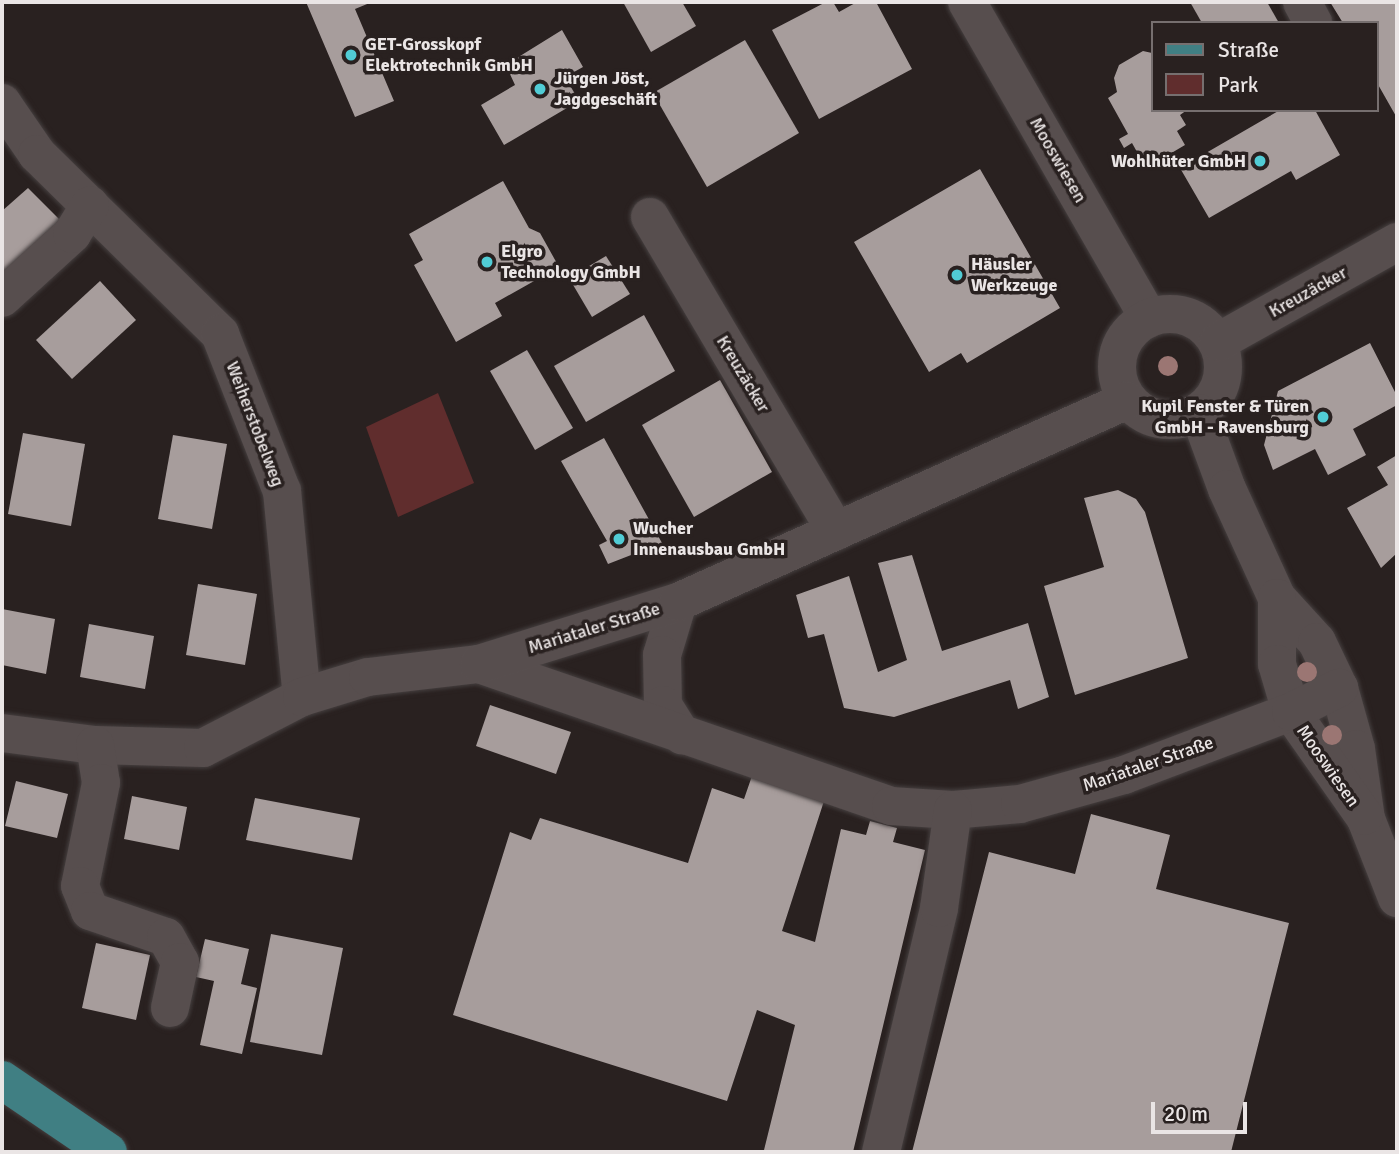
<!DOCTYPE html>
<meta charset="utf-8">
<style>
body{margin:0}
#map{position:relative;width:1399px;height:1154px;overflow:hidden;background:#292120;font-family:Signika,sans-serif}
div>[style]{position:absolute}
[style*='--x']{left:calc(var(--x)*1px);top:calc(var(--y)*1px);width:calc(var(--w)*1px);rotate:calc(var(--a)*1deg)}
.green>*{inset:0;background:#602d2d}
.building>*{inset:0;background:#a79d9c}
.roads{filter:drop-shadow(0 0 2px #453f3f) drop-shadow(0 0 2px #453f3f)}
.minor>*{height:38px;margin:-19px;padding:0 19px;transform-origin:19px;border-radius:19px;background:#574e4e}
.minor>.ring{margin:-19px;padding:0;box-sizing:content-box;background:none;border:38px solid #574e4e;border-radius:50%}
.major>*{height:38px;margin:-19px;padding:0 19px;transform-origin:19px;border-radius:19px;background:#407f83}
.trees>*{width:20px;height:20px;margin:-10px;border-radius:50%;background:#9b7673}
.dots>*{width:19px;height:19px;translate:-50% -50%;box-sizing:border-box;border:4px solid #292120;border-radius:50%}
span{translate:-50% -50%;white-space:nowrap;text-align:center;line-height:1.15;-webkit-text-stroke:7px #292120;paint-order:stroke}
.poi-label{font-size:18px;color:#eae5e5;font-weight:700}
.left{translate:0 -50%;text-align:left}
.right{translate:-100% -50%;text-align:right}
.street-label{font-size:18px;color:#eae5e5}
.frame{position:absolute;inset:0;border:4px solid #eae5e5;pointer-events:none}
.legend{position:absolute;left:1151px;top:21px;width:228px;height:91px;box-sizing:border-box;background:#292120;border:2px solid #766f6f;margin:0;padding:9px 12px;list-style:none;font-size:21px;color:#eae5e5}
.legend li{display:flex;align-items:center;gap:14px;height:35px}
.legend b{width:35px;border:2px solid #766f6f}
.scale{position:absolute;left:1151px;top:1102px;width:96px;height:32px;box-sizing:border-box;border:4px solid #eae5e5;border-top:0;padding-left:9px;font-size:21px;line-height:24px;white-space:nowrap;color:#eae5e5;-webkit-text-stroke:5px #292120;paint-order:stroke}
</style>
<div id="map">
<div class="green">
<i style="clip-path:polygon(438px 393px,474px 483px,398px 517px,366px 427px)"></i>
</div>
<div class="building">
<i style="clip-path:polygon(306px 2px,372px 2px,355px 9px,394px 101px,355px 117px)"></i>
<i style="clip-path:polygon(623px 2px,682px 2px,696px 26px,651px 52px)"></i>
<i style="clip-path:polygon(826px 2px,833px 2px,839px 12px,857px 2px,876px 2px,912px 69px,819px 119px,772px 30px)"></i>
<i style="clip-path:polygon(1190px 2px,1267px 2px,1279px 23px,1202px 23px)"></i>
<i style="clip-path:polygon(1330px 2px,1397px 2px,1397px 118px,1376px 81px,1376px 23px,1343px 23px)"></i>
<i style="clip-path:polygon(562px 30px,583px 67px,565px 77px,575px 94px,572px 105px,504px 145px,481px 105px,515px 85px,509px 72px,512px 61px)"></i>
<i style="clip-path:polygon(745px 40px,799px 133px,707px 187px,653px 93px)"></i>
<i style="clip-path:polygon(1143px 51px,1152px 53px,1152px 110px,1187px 110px,1180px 115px,1186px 125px,1177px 131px,1185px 145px,1146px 168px,1132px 143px,1124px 148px,1119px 139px,1128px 134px,1108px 98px,1117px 92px,1114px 78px,1119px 65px)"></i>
<i style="clip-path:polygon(1280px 110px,1315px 110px,1340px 155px,1296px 180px,1291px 171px,1209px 218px,1180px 168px)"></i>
<i style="clip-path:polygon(980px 169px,1060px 308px,967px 363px,961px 353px,929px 372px,854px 242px)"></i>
<i style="clip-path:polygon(503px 181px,529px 228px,540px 233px,559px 267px,495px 303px,502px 316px,456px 342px,414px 265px,423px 260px,409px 234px)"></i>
<i style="clip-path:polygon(28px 188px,69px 229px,2px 278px,2px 211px)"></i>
<i style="clip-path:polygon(606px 256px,630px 294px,592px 317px,569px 278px)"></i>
<i style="clip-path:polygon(100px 281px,136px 320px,72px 379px,36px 340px)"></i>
<i style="clip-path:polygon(644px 315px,675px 371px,586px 422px,554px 366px)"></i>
<i style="clip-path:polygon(1370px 343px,1397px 396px,1397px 405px,1353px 429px,1366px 455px,1328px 475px,1315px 449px,1273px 470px,1264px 445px,1278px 391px)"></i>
<i style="clip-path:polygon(527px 350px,573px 428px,535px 450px,490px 371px)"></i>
<i style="clip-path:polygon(720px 380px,772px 472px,694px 517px,642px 425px)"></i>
<i style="clip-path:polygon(23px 433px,85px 444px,71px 526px,8px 514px)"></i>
<i style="clip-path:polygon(173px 435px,227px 444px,212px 529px,158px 519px)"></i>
<i style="clip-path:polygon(604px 438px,662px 543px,608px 564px,599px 545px,607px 541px,561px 461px)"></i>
<i style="clip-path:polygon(1397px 455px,1397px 553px,1381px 568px,1347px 508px,1388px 485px,1377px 467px)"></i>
<i style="clip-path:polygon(1118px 490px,1136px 499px,1145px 512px,1188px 658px,1075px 695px,1044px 586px,1104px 567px,1084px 498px)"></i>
<i style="clip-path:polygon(912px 555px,942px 651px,1028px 623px,1049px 697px,1018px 709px,1010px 680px,894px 717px,844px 708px,824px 634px,808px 638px,796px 595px,849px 576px,878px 672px,907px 660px,878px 563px)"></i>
<i style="clip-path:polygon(198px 584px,257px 594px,245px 665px,186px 655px)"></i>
<i style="clip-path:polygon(2px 609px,55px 619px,46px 674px,2px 665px)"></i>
<i style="clip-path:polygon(89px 624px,154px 636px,145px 689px,80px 677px)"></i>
<i style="clip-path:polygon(490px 705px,571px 732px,556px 774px,476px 746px)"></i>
<i style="clip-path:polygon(753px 773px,824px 801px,782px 931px,815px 942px,841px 829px,866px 835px,870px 821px,897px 828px,893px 842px,925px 850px,853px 1152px,764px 1150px,795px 1025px,757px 1010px,727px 1101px,453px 1015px,510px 832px,531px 840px,540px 818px,688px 863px,712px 788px,744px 799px)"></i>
<i style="clip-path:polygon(16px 781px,68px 794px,57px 838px,5px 826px)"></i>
<i style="clip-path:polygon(132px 796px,187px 807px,179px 850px,124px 839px)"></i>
<i style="clip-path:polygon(255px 798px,360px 818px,352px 860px,246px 840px)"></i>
<i style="clip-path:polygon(1091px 814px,1170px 835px,1156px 889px,1289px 923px,1231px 1152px,912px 1152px,989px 852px,1075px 874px)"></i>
<i style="clip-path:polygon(271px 934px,343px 948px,322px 1055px,250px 1042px)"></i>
<i style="clip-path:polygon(205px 939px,249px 949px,241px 984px,257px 988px,242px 1054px,200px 1045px,214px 981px,196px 977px)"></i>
<i style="clip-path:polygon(96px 943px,150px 955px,136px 1020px,82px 1008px)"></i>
</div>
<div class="roads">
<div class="minor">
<i style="--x:967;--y:2;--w:365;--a:60.1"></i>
<i style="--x:1302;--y:2;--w:24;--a:62"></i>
<i style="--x:2;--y:103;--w:62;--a:55.5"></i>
<i style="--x:37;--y:154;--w:257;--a:44.5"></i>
<i style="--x:220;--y:334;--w:169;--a:68.5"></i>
<i style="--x:282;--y:491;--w:207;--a:84.5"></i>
<i style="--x:650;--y:217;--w:365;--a:59.4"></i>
<i style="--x:2;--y:298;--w:95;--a:-42.4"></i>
<i style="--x:72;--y:234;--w:34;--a:-58"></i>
<i class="ring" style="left:1117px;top:314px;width:68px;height:68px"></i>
<i style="--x:1218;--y:342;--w:205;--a:-29.2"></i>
<i style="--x:1199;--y:413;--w:81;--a:69.8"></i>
<i style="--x:1227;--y:489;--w:120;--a:65.4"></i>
<i style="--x:1277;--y:598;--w:59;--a:47.7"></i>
<i style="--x:1317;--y:642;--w:51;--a:64.4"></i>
<i style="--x:1339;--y:688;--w:63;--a:74.4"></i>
<i style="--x:1356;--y:749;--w:71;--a:81.9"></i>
<i style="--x:1366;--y:819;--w:85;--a:68.6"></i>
<i style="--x:1277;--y:598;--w:66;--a:90"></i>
<i style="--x:1277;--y:664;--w:50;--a:73.7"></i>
<i style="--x:1291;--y:712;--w:127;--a:54.9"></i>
<i style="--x:678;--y:602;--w:55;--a:106.8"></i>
<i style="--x:662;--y:655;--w:50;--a:88.9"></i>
<i style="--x:663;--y:705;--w:36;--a:58"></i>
<i style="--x:479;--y:664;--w:436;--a:19"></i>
<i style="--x:891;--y:806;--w:62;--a:3.7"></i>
<i style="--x:953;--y:810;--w:67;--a:-5.1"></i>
<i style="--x:1020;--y:804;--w:108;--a:-15.6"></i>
<i style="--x:1124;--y:775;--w:178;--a:-20.7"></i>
<i style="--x:1291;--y:712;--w:54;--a:-26.6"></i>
<i style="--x:2;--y:733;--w:94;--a:7.4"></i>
<i style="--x:95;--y:745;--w:108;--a:1.6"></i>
<i style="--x:203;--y:748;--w:111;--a:-27.3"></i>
<i style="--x:302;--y:697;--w:69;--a:-16.9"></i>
<i style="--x:368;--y:677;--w:112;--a:-6.7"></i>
<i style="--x:479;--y:664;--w:208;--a:-17.3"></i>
<i style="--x:678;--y:602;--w:492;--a:-24.2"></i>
<i style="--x:95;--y:745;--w:38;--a:81"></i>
<i style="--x:101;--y:783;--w:105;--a:101.5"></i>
<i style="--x:80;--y:886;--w:27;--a:68"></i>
<i style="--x:90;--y:911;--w:80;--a:18.9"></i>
<i style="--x:166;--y:937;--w:29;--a:61"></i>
<i style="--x:180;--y:962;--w:47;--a:102.3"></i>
<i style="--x:881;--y:1152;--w:251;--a:-76.6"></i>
<i style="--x:939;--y:908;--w:99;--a:-81.9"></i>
</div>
<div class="major">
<i style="--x:2;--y:1080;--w:128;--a:34.2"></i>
</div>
</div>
<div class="trees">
<i style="left:1168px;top:366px"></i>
<i style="left:1307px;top:672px"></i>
<i style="left:1332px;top:735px"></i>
</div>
<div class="dots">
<i style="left:351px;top:55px;background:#51ccd5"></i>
<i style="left:540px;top:89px;background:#51ccd5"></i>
<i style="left:1260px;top:161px;background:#51ccd5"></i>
<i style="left:487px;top:262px;background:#51ccd5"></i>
<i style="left:957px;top:275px;background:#51ccd5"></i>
<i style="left:1323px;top:417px;background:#51ccd5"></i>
<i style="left:619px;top:539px;background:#51ccd5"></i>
</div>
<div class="poi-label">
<span class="left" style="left:365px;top:55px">GET-Grosskopf<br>Elektrotechnik GmbH</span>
<span class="left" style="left:554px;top:89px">Jürgen Jöst,<br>Jagdgeschäft</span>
<span class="right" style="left:1246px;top:161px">Wohlhüter GmbH</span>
<span class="left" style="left:501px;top:262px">Elgro<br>Technology GmbH</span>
<span class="left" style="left:971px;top:275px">Häusler<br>Werkzeuge</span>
<span class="right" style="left:1309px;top:417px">Kupil Fenster &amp; Türen<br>GmbH - Ravensburg</span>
<span class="left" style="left:633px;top:539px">Wucher<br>Innenausbau GmbH</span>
</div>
<div class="street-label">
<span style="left:1058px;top:160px;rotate:60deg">Mooswiesen</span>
<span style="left:1308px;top:292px;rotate:-29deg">Kreuzäcker</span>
<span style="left:743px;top:374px;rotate:59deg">Kreuzäcker</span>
<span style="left:255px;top:424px;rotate:69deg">Weiherstobelweg</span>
<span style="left:594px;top:628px;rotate:-17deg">Mariataler Straße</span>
<span style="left:1148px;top:764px;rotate:-19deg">Mariataler Straße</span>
<span style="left:1328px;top:766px;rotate:55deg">Mooswiesen</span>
</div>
<div class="frame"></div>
<ul class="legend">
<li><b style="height:9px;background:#407f83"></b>Straße</li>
<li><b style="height:19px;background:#602d2d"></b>Park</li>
</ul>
<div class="scale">20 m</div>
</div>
